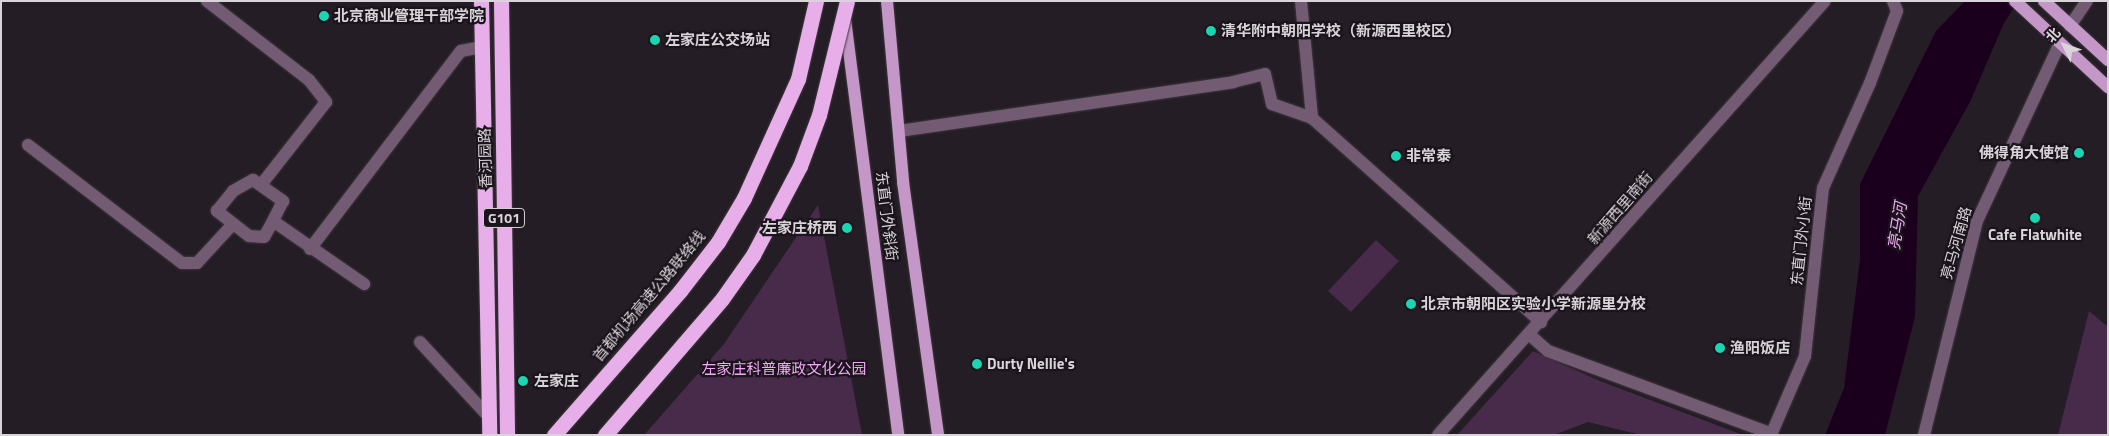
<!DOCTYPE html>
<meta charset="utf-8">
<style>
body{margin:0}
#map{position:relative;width:2109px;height:436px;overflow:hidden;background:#251d25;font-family:"Titillium Web","Noto Sans SC",sans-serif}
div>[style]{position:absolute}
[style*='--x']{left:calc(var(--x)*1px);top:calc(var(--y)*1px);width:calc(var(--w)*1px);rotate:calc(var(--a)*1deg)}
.green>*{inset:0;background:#482a4a}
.water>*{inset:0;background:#1b001e}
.roads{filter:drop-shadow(0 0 1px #3e373e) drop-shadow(0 0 1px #3e373e)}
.minor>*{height:12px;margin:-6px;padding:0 6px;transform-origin:6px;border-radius:6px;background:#725b73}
.major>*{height:12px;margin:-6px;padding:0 6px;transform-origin:6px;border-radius:6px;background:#c597c8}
.highway>*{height:15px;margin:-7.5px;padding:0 7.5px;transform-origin:7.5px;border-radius:7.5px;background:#e7aeea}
.bridges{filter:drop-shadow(0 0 1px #3e373e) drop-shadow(0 0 1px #3e373e)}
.highway-bridge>*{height:15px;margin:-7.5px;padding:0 7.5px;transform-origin:7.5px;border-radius:7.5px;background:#e7aeea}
.dots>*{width:14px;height:14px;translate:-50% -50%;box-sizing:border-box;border:2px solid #1b141c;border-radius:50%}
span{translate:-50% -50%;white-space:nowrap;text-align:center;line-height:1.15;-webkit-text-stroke:4.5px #1b141c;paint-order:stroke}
.shield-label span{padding:1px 4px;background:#1b141c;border:1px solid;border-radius:4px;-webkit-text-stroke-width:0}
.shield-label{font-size:14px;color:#d9d4d9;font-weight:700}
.poi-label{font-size:15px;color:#d9d4d9;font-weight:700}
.left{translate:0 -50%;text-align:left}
.right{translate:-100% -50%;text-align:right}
.street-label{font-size:15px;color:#d9d4d9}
.park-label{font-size:15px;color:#f1a7f5}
.water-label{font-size:16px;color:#f3a9f7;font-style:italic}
.frame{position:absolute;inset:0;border:2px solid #d9d4d9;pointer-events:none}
.north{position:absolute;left:2039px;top:20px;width:50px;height:50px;-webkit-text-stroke:4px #1b141c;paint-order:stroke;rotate:312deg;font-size:14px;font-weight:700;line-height:20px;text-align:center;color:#d9d4d9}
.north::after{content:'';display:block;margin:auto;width:18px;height:22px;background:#d9d4d9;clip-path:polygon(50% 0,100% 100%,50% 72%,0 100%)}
</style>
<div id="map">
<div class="green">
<i style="clip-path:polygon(818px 205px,862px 435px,644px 435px,724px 344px)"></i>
<i style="clip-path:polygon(1376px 240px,1399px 261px,1351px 312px,1328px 291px)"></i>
<i style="clip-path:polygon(2089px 311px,2108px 327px,2108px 435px,2058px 435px)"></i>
<i style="clip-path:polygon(1533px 351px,1600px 381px,1743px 435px,1641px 435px,1588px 422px,1554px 435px,1457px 435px)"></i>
</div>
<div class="water">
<i style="clip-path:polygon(1965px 1px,2018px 1px,2004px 23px,1970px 102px,1918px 196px,1915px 317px,1885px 435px,1825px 435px,1844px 388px,1860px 259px,1860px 184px,1936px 31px)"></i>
</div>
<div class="roads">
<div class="minor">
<i style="--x:207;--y:1;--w:129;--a:37.8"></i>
<i style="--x:309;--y:80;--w:28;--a:52"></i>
<i style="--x:326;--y:102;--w:105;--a:128.1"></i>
<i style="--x:1301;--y:1;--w:118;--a:84.6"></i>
<i style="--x:2070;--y:26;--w:30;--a:-56"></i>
<i style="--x:899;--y:131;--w:338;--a:-8.3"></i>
<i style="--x:1233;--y:82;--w:33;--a:-14"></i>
<i style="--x:1265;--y:74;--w:31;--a:77"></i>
<i style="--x:1272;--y:104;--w:42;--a:19.3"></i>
<i style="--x:1312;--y:118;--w:307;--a:41.7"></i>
<i style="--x:28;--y:145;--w:194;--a:37.5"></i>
<i style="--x:182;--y:263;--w:15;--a:0"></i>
<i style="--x:197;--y:263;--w:53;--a:-47.3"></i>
<i style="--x:273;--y:221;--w:18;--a:119"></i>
<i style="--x:264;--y:237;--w:15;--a:-176"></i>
<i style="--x:249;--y:236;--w:41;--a:-142"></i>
<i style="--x:217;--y:211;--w:26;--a:-51"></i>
<i style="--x:233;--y:191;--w:23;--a:-29"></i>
<i style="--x:253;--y:180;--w:37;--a:35"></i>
<i style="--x:283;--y:201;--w:22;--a:117"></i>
<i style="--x:273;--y:221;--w:111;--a:34.7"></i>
<i style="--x:310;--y:249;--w:249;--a:-52.7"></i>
<i style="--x:461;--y:51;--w:21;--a:-11"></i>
<i style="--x:1530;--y:335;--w:24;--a:42"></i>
<i style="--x:1548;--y:351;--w:239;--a:20.3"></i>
<i style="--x:420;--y:342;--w:102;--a:47.4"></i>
<i style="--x:1438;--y:435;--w:581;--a:-48.28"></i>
<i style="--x:1771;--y:435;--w:86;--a:-66.7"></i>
<i style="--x:1805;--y:356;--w:169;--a:-83.9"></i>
<i style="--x:1823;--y:188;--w:115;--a:-65.9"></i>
<i style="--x:1870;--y:83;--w:77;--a:-69.4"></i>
<i style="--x:1897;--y:11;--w:11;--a:-112"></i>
<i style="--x:1924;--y:435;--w:220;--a:-76.1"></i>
<i style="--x:1977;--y:221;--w:196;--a:-65"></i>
</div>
<div class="major">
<i style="--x:887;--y:1;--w:182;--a:84.9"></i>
<i style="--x:903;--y:182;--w:255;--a:82.1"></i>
<i style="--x:2015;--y:1;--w:127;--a:42.8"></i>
<i style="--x:2044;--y:1;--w:87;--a:42.7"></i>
<i style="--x:845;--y:19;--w:419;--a:82.7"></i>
</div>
<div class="highway">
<i style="--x:481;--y:1;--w:434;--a:88.9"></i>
<i style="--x:501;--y:1;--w:434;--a:89.2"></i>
</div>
</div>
<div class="bridges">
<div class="highway-bridge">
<i style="--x:554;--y:435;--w:191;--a:-48.8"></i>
<i style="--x:680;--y:291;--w:62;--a:-52.2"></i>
<i style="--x:718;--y:242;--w:51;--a:-59.4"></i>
<i style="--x:744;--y:198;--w:131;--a:-65.6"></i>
<i style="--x:798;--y:79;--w:80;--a:-77"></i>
<i style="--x:605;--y:435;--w:179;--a:-49.3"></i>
<i style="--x:722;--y:299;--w:54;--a:-54.8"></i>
<i style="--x:753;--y:255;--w:101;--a:-62.2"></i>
<i style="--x:800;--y:166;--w:54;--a:-69.6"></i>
<i style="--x:819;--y:115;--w:117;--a:-76.2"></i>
</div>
</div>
<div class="dots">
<i style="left:324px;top:16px;background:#19d5b2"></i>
<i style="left:1211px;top:31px;background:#19d5b2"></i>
<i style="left:655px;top:40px;background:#19d5b2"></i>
<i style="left:2079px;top:153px;background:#19d5b2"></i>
<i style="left:1396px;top:156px;background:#19d5b2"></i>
<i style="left:2035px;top:218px;background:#19d5b2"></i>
<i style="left:847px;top:228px;background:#19d5b2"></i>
<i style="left:1411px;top:304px;background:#19d5b2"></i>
<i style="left:1720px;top:348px;background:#19d5b2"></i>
<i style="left:977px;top:364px;background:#19d5b2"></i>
<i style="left:523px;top:381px;background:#19d5b2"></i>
</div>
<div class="shield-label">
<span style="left:504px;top:218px">G101</span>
</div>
<div class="poi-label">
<span class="left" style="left:334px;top:16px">北京商业管理干部学院</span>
<span class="left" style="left:1221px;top:31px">清华附中朝阳学校（新源西里校区）</span>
<span class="left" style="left:665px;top:40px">左家庄公交场站</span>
<span class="right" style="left:2069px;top:153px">佛得角大使馆</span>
<span class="left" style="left:1406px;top:156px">非常泰</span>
<span class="right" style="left:837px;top:228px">左家庄桥西</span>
<span style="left:2035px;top:235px">Cafe Flatwhite</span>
<span class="left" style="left:1421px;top:304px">北京市朝阳区实验小学新源里分校</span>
<span class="left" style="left:1730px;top:348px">渔阳饭店</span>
<span class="left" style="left:987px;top:364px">Durty Nellie's</span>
<span class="left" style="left:534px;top:381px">左家庄</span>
</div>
<div class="street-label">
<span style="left:485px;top:158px;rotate:-91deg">香河园路</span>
<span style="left:1620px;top:208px;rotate:-49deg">新源西里南街</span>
<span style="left:887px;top:216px;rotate:83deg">东直门外斜街</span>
<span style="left:1801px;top:241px;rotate:-84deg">东直门外小街</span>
<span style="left:1956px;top:243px;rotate:-74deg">亮马河南路</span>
<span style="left:649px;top:296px;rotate:-50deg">首都机场高速公路联络线</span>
</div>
<div class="park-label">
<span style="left:784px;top:369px">左家庄科普廉政文化公园</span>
</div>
<div class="water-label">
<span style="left:1897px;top:226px;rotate:-81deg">亮马河</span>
</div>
<div class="frame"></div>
<div class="north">北</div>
</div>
